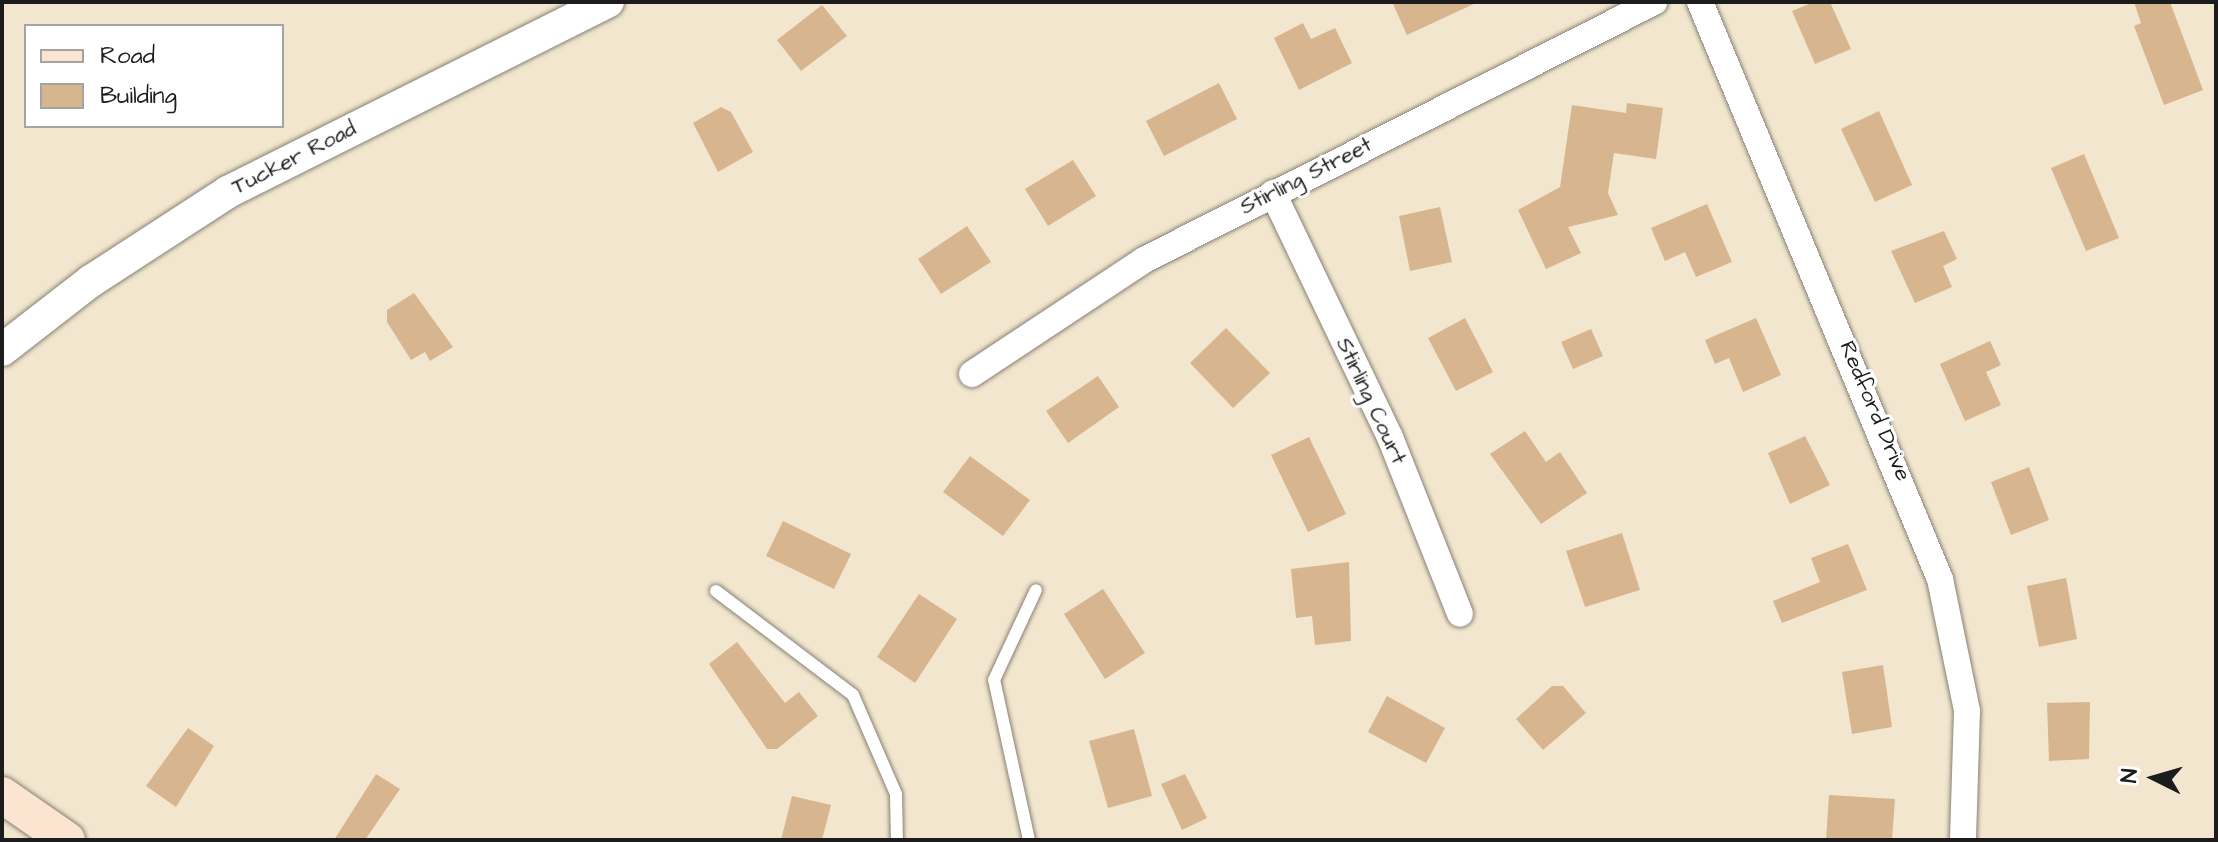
<!DOCTYPE html>
<style>
body{margin:0}
#map{position:relative;width:2218px;height:842px;overflow:hidden;background:#f2e6ce;font-family:"Architects Daughter",sans-serif}
div>[style]{position:absolute}
[style*='--x']{left:calc(var(--x)*1px);top:calc(var(--y)*1px);width:calc(var(--w)*1px);rotate:calc(var(--a)*1deg)}
.building>*{inset:0;background:#d7b68f}
.roads{filter:drop-shadow(0 0 2px #878175) drop-shadow(0 0 2px #878175)}
.service>*{height:12px;margin:-6px;padding:0 6px;transform-origin:6px;border-radius:6px;background:#fff}
.minor>*{height:26px;margin:-13px;padding:0 13px;transform-origin:13px;border-radius:13px;background:#fff}
.tertiary>*{height:32px;margin:-16px;padding:0 16px;transform-origin:16px;border-radius:16px;background:#fff}
.secondary>*{height:36px;margin:-18px;padding:0 18px;transform-origin:18px;border-radius:18px;background:#fce5d0}
span{translate:-50% -50%;white-space:nowrap;text-align:center;line-height:1.15;-webkit-text-stroke:6px #fff;paint-order:stroke}
.street-label{font-size:22px;color:#1c1c1c}
.frame{position:absolute;inset:0;border:4px solid #1c1c1c;pointer-events:none}
.legend{position:absolute;left:24px;top:24px;width:260px;height:104px;box-sizing:border-box;background:#fff;border:2px solid #a4a4a4;margin:0;padding:10px 14px;list-style:none;font-size:24px;color:#1c1c1c}
.legend li{display:flex;align-items:center;gap:16px;height:40px}
.legend b{width:40px;border:2px solid #a4a4a4}
.north{position:absolute;left:2114px;top:738px;width:80px;height:80px;-webkit-text-stroke:6px #fff;paint-order:stroke;rotate:275deg;font-size:22px;font-weight:700;line-height:32px;text-align:center;color:#1c1c1c}
.north::after{content:'';display:block;margin:auto;width:28px;height:36px;background:#1c1c1c;clip-path:polygon(50% 0,100% 100%,50% 72%,0 100%)}
</style>
<div id="map">
<div class="building">
<i style="clip-path:polygon(1392px 2px,1478px 2px,1407px 35px)"></i>
<i style="clip-path:polygon(1814px 2px,1830px 2px,1851px 49px,1815px 64px,1792px 11px)"></i>
<i style="clip-path:polygon(2134px 2px,2170px 2px,2203px 90px,2164px 105px,2134px 26px,2141px 23px)"></i>
<i style="clip-path:polygon(822px 5px,847px 36px,801px 71px,777px 40px)"></i>
<i style="clip-path:polygon(1303px 23px,1311px 39px,1335px 28px,1352px 63px,1299px 90px,1274px 38px)"></i>
<i style="clip-path:polygon(1219px 83px,1237px 119px,1164px 156px,1146px 121px)"></i>
<i style="clip-path:polygon(1627px 103px,1663px 108px,1656px 159px,1614px 153px,1608px 193px,1618px 215px,1568px 227px,1581px 253px,1546px 269px,1518px 210px,1560px 187px,1572px 105px,1626px 113px)"></i>
<i style="clip-path:polygon(721px 107px,731px 112px,753px 152px,718px 172px,693px 123px)"></i>
<i style="clip-path:polygon(1879px 111px,1912px 185px,1875px 202px,1841px 129px)"></i>
<i style="clip-path:polygon(2084px 154px,2119px 238px,2086px 251px,2051px 168px)"></i>
<i style="clip-path:polygon(1073px 160px,1096px 196px,1048px 226px,1025px 189px)"></i>
<i style="clip-path:polygon(1707px 204px,1732px 262px,1696px 277px,1685px 252px,1665px 261px,1651px 228px)"></i>
<i style="clip-path:polygon(1440px 207px,1452px 262px,1410px 271px,1399px 216px)"></i>
<i style="clip-path:polygon(967px 226px,991px 262px,941px 294px,918px 259px)"></i>
<i style="clip-path:polygon(1944px 231px,1957px 259px,1943px 266px,1952px 287px,1915px 303px,1891px 251px)"></i>
<i style="clip-path:polygon(414px 293px,453px 347px,430px 361px,425px 352px,411px 360px,387px 322px,387px 310px)"></i>
<i style="clip-path:polygon(1465px 318px,1493px 372px,1456px 391px,1428px 338px)"></i>
<i style="clip-path:polygon(1756px 318px,1781px 375px,1743px 392px,1729px 358px,1715px 364px,1705px 340px)"></i>
<i style="clip-path:polygon(1226px 328px,1270px 373px,1233px 408px,1190px 363px)"></i>
<i style="clip-path:polygon(1591px 329px,1603px 356px,1573px 369px,1561px 342px)"></i>
<i style="clip-path:polygon(1990px 341px,2001px 365px,1986px 372px,2001px 405px,1965px 421px,1940px 364px)"></i>
<i style="clip-path:polygon(1098px 376px,1119px 407px,1068px 443px,1046px 411px)"></i>
<i style="clip-path:polygon(1525px 431px,1546px 462px,1560px 452px,1587px 493px,1541px 524px,1490px 454px)"></i>
<i style="clip-path:polygon(1805px 436px,1830px 485px,1790px 504px,1768px 453px)"></i>
<i style="clip-path:polygon(1309px 437px,1346px 514px,1308px 532px,1271px 455px)"></i>
<i style="clip-path:polygon(970px 456px,1030px 500px,1003px 536px,943px 492px)"></i>
<i style="clip-path:polygon(2029px 467px,2049px 520px,2011px 535px,1991px 482px)"></i>
<i style="clip-path:polygon(783px 521px,851px 554px,834px 589px,766px 556px)"></i>
<i style="clip-path:polygon(1622px 533px,1640px 590px,1585px 607px,1566px 551px)"></i>
<i style="clip-path:polygon(1848px 544px,1867px 590px,1782px 623px,1773px 601px,1820px 582px,1811px 558px)"></i>
<i style="clip-path:polygon(1349px 562px,1351px 641px,1315px 645px,1312px 616px,1296px 618px,1291px 569px)"></i>
<i style="clip-path:polygon(2066px 578px,2077px 639px,2039px 647px,2027px 586px)"></i>
<i style="clip-path:polygon(1103px 589px,1145px 653px,1105px 679px,1064px 614px)"></i>
<i style="clip-path:polygon(919px 594px,957px 619px,915px 683px,877px 657px)"></i>
<i style="clip-path:polygon(737px 642px,785px 703px,799px 692px,818px 716px,777px 749px,767px 749px,709px 664px)"></i>
<i style="clip-path:polygon(1883px 665px,1892px 727px,1852px 734px,1842px 672px)"></i>
<i style="clip-path:polygon(1552px 686px,1563px 686px,1586px 713px,1543px 750px,1516px 719px)"></i>
<i style="clip-path:polygon(1387px 696px,1445px 728px,1426px 763px,1368px 732px)"></i>
<i style="clip-path:polygon(2090px 702px,2089px 759px,2049px 761px,2047px 703px)"></i>
<i style="clip-path:polygon(188px 728px,214px 746px,176px 807px,146px 786px)"></i>
<i style="clip-path:polygon(1134px 729px,1152px 796px,1108px 808px,1089px 741px)"></i>
<i style="clip-path:polygon(376px 774px,400px 789px,365px 840px,334px 840px)"></i>
<i style="clip-path:polygon(1185px 774px,1207px 818px,1182px 830px,1161px 784px)"></i>
<i style="clip-path:polygon(1829px 795px,1895px 799px,1892px 840px,1826px 840px)"></i>
<i style="clip-path:polygon(792px 796px,831px 805px,822px 840px,781px 840px)"></i>
</div>
<div class="roads">
<div class="service">
<i style="--x:716;--y:591;--w:172;--a:37.2"></i>
<i style="--x:853;--y:695;--w:108;--a:66.5"></i>
<i style="--x:896;--y:794;--w:46;--a:88.8"></i>
<i style="--x:1029;--y:840;--w:164;--a:-102.3"></i>
<i style="--x:994;--y:680;--w:99;--a:-65"></i>
</div>
<div class="minor">
<i style="--x:1700;--y:2;--w:625;--a:67.42"></i>
<i style="--x:1940;--y:579;--w:135;--a:78.4"></i>
<i style="--x:1967;--y:711;--w:129;--a:91.8"></i>
<i style="--x:1273;--y:193;--w:271;--a:64.4"></i>
<i style="--x:1390;--y:437;--w:190;--a:68.4"></i>
<i style="--x:972;--y:374;--w:206;--a:-33.5"></i>
<i style="--x:1144;--y:260;--w:572;--a:-26.83"></i>
</div>
<div class="tertiary">
<i style="--x:2;--y:350;--w:113;--a:-37.8"></i>
<i style="--x:91;--y:281;--w:163;--a:-33"></i>
<i style="--x:228;--y:192;--w:425;--a:-26.6"></i>
</div>
<div class="secondary">
<i style="--x:2;--y:795;--w:79;--a:34.7"></i>
</div>
</div>
<div class="street-label">
<span style="left:294px;top:158px;rotate:-27deg">Tucker Road</span>
<span style="left:1306px;top:176px;rotate:-27deg">Stirling Street</span>
<span style="left:1371px;top:401px;rotate:65deg">Stirling Court</span>
<span style="left:1875px;top:411px;rotate:67deg">Redford Drive</span>
</div>
<div class="frame"></div>
<ul class="legend">
<li><b style="height:10px;background:#fce5d0"></b>Road</li>
<li><b style="height:22px;background:#d7b68f"></b>Building</li>
</ul>
<div class="north">N</div>
</div>
